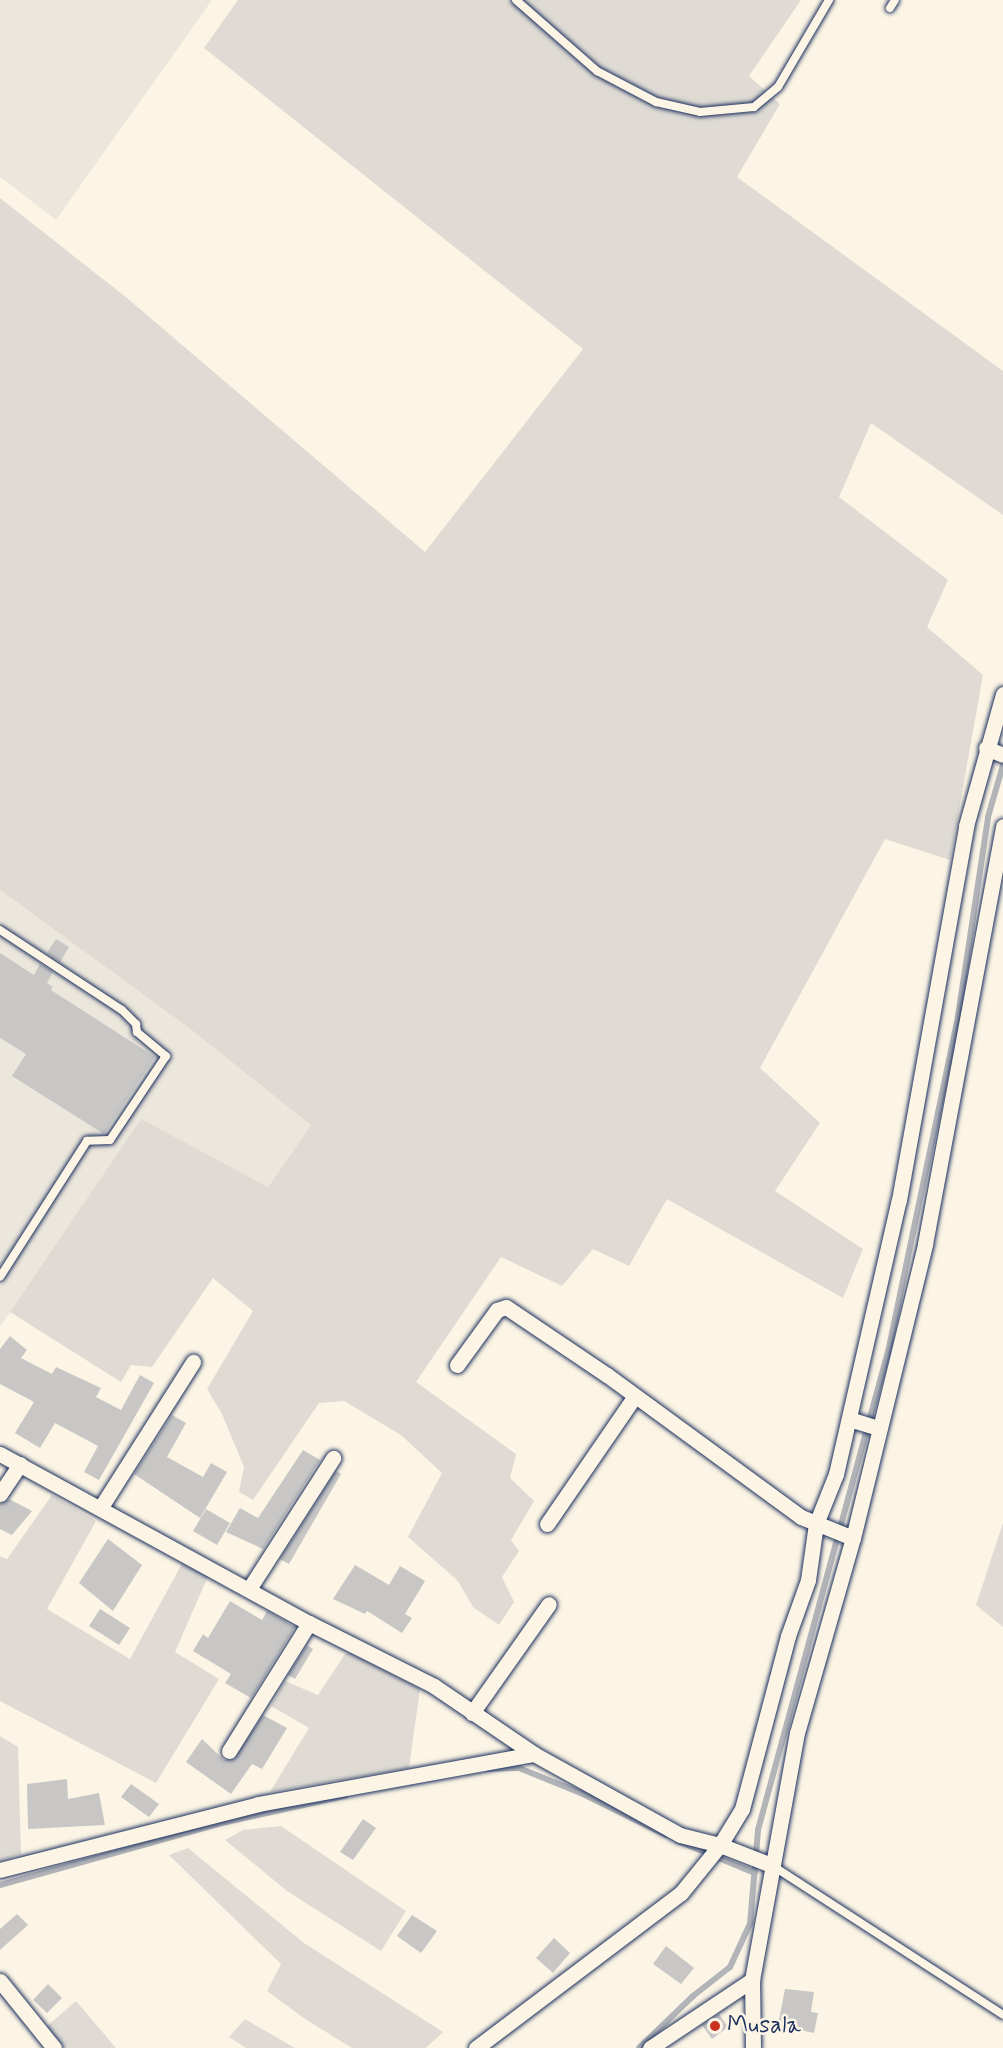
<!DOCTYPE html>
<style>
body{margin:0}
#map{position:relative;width:1003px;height:2048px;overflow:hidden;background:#fcf5e5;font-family:Mynerve,sans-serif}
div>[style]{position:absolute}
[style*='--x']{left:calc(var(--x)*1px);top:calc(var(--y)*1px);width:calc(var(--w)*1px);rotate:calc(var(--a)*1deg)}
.built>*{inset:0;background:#ece7dc}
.green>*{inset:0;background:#dfdbd4}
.stream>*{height:6px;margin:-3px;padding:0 3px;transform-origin:3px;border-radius:3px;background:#b2b4b8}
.building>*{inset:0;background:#c8c7c6}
.roads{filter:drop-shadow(0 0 2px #1b2f5e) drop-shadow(0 0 2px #1b2f5e)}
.service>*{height:8px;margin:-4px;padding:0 4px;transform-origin:4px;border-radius:4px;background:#fcf5e5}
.minor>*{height:15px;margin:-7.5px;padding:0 7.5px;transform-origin:7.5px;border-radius:7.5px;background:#fcf5e5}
.dots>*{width:16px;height:16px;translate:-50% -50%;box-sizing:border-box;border:3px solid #fcf5e5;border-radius:50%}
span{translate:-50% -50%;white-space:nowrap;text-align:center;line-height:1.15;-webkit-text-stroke:5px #fcf5e5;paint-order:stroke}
.poi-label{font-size:24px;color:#1b2f5e}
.left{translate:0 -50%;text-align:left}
</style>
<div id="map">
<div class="built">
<i style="clip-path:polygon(0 0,212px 0,56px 220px,0 177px)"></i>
<i style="clip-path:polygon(0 890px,189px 1028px,311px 1125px,268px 1187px,141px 1120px,0 1327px)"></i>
</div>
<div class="green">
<i style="clip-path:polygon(238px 0,801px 0,749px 76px,780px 104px,737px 177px,1003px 371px,1003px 515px,871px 423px,839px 497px,948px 580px,927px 627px,983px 675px,950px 860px,885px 839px,760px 1068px,820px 1123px,775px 1191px,863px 1249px,843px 1298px,667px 1199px,629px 1266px,593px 1249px,562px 1286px,501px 1257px,416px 1382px,516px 1454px,510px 1478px,534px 1501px,511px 1540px,519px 1551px,502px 1577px,514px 1602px,499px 1625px,473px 1607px,458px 1581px,408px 1537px,442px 1473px,401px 1435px,344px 1401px,319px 1403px,253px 1500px,239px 1492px,244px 1467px,222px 1414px,207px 1389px,253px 1311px,213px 1278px,152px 1367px,131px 1365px,121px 1382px,10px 1312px,141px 1119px,268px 1187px,311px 1125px,189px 1028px,0 890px,0 198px,127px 298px,425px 552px,583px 349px,204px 48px)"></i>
<i style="clip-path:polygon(52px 1495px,96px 1521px,47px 1609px,130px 1659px,184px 1560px,209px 1574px,175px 1652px,219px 1679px,156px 1783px,0 1701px,0 1556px,7px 1559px)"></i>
<i style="clip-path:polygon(1003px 1523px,1003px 1627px,976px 1605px)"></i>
<i style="clip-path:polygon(351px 1653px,420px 1689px,409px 1768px,270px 1792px,309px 1728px,271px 1706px,285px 1681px,318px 1695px,345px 1654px)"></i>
<i style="clip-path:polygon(0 1736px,18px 1747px,21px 1854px,0 1861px)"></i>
<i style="clip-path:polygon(281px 1826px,406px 1911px,381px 1951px,287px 1891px,225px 1840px,243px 1830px)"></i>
<i style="clip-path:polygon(188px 1848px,304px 1943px,443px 2032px,426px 2048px,352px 2048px,305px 2019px,267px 1991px,281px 1964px,169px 1855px)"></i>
<i style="clip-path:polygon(76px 2001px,116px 2048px,64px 2048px,44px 2029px)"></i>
<i style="clip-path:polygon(245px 2019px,295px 2048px,246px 2048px,229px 2037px)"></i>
</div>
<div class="stream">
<i style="--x:488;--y:1769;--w:31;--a:-2"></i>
<i style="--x:519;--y:1768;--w:67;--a:22"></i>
<i style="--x:581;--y:1793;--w:95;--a:26.3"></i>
<i style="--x:678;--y:1841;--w:83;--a:22.6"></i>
<i style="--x:0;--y:1885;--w:230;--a:-15.6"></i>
<i style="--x:222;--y:1823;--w:126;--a:-12.4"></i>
<i style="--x:639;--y:2048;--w:75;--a:-43.9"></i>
<i style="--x:693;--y:1996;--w:47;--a:-38.1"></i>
<i style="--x:730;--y:1967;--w:47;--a:-65.1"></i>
<i style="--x:750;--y:1924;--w:94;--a:-85.1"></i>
<i style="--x:758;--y:1830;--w:495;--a:-74.8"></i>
<i style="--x:888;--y:1352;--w:336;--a:-78.2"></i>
<i style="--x:957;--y:1023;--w:208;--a:-81.4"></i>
<i style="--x:988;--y:817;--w:54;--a:-73.9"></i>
</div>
<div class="building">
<i style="clip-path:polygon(56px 939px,69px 947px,60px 962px,47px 953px)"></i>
<i style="clip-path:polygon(0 953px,34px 975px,40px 964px,53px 972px,47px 983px,53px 987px,51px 990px,155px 1057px,104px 1134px,12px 1076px,26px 1054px,0 1038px)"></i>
<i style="clip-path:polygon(10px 1336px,27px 1350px,21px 1358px,52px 1374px,56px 1367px,101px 1388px,96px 1397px,121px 1410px,140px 1375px,154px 1383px,99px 1480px,84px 1472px,98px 1446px,55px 1423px,40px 1448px,15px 1433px,34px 1402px,0 1384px,0 1349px)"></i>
<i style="clip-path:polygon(172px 1415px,186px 1423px,167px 1457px,203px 1477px,211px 1463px,227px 1472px,200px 1518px,134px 1474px)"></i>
<i style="clip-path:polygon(303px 1450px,320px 1460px,263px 1549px,226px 1532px,240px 1508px,258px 1518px)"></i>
<i style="clip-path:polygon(336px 1471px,341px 1474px,289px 1564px,280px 1559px)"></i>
<i style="clip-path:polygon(9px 1499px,32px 1511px,12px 1535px,0 1529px,0 1504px)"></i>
<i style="clip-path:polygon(206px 1509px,230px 1523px,217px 1545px,193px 1531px)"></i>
<i style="clip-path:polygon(108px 1539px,142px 1565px,113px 1611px,79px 1583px)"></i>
<i style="clip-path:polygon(355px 1565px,389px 1585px,400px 1566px,425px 1581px,405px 1614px,412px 1618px,402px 1633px,367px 1611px,365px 1614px,333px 1599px)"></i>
<i style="clip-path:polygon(230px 1601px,262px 1620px,267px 1611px,295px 1627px,251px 1698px,225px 1683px,231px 1674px,193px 1651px,203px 1634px,208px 1638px)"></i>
<i style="clip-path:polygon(100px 1609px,130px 1628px,119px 1645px,89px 1626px)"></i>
<i style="clip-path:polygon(307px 1645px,313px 1649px,295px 1679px,288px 1675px)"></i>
<i style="clip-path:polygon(263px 1715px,287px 1728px,262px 1769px,252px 1764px,231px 1794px,186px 1762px,202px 1739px,224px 1760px,234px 1759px)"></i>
<i style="clip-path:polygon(67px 1779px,68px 1799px,99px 1793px,105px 1825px,28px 1829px,27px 1784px)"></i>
<i style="clip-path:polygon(131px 1784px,159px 1804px,149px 1817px,121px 1797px)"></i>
<i style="clip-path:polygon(363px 1819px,376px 1828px,353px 1860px,340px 1852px)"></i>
<i style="clip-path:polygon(17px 1914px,28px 1925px,0 1950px,0 1929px)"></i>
<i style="clip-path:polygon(412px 1915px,437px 1931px,421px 1953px,397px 1936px)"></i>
<i style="clip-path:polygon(554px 1938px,570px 1953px,553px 1973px,536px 1958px)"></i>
<i style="clip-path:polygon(666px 1946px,694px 1968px,681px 1984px,653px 1964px)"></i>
<i style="clip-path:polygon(48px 1984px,62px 1998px,47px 2013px,33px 2000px)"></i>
<i style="clip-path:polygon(785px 1989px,814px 1992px,811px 2012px,818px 2013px,814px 2033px,778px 2025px)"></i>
<i style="clip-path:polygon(719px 2014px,728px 2027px,712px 2039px,702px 2025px)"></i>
</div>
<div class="roads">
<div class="service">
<i style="--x:516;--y:0;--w:108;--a:41.2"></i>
<i style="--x:597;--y:71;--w:67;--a:27.7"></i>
<i style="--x:656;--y:102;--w:45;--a:12.8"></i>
<i style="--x:700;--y:112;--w:54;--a:-5.3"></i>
<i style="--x:754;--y:107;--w:31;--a:-40"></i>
<i style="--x:778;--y:87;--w:101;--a:-59.6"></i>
<i style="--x:890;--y:8;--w:9;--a:-58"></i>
<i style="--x:0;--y:930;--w:146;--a:33.3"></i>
<i style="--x:122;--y:1010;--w:20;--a:45"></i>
<i style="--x:136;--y:1024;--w:8;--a:83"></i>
<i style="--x:137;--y:1032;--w:38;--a:40"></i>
<i style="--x:166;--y:1056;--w:101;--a:123.7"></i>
<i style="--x:110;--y:1140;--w:23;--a:178"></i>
<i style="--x:87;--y:1141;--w:161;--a:122.6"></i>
<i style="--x:773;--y:1866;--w:274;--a:32.9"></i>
</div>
<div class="minor">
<i style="--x:986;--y:748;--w:18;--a:22"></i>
<i style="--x:457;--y:1365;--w:68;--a:-54"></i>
<i style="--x:497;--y:1310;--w:9;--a:-18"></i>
<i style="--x:506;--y:1307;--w:122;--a:34"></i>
<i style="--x:607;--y:1375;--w:240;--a:36.2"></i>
<i style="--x:801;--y:1517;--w:56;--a:22"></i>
<i style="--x:849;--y:1419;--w:31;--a:17"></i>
<i style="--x:0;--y:1454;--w:352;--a:28.7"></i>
<i style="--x:309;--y:1623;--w:140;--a:26.7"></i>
<i style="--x:434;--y:1686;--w:121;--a:34.2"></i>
<i style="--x:534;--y:1754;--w:167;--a:29"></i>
<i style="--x:680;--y:1835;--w:41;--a:14"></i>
<i style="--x:720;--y:1845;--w:55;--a:21.4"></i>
<i style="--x:0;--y:1494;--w:36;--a:-56"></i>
<i style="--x:101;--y:1507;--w:172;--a:-57.6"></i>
<i style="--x:547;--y:1524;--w:155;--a:-55.5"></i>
<i style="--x:249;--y:1589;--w:156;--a:-57.3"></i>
<i style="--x:472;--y:1713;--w:133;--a:-54.8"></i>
<i style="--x:229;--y:1751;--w:151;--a:-58"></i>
<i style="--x:0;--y:1870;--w:266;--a:-14.3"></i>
<i style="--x:258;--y:1804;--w:280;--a:-10.3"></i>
<i style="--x:0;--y:1981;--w:86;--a:51.1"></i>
<i style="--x:476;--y:2048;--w:257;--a:-37.1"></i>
<i style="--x:681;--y:1893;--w:62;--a:-50.9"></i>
<i style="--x:720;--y:1845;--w:42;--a:-58.6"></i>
<i style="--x:742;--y:1809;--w:179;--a:-75.1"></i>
<i style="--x:788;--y:1636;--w:59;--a:-70.3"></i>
<i style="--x:808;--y:1580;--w:57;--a:-81.9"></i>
<i style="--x:816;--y:1524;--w:54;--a:-68.2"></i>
<i style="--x:836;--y:1474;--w:281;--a:-77.1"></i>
<i style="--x:899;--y:1200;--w:380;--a:-79.8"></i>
<i style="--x:966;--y:826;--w:137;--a:-74.3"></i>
<i style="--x:650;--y:2048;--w:123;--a:-33.7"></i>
<i style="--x:753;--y:2048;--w:68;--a:-90.8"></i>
<i style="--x:752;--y:1980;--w:251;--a:-79.7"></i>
<i style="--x:797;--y:1733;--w:203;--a:-74"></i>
<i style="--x:853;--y:1538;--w:303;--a:-76.2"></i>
<i style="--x:925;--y:1244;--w:425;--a:-79.4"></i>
</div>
</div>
<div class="dots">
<i style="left:715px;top:2026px;background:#c8321e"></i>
</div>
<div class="poi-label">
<span class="left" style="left:727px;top:2026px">Musala</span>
</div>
</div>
